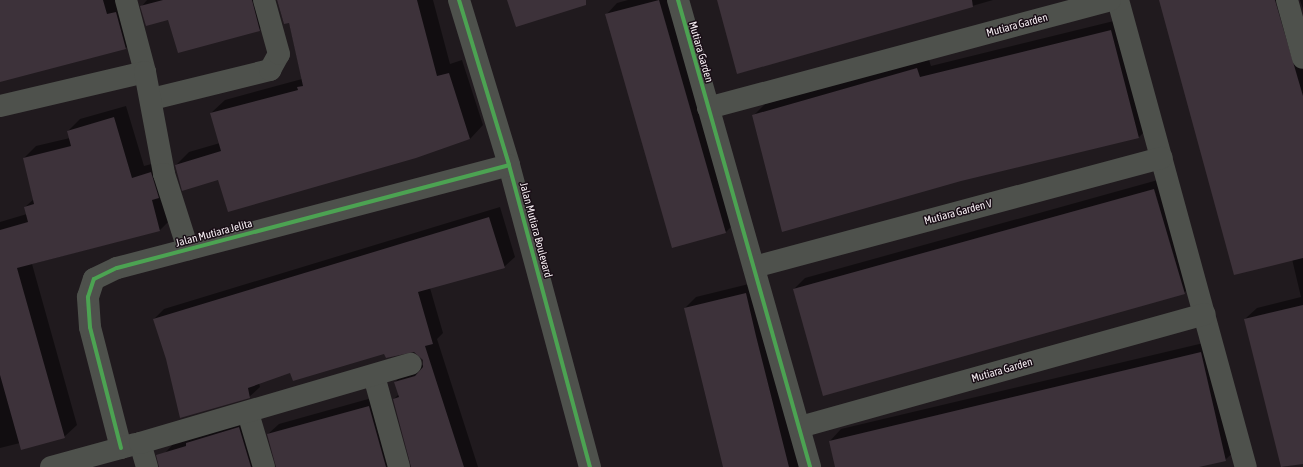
<!DOCTYPE html>
<style>
body{margin:0}
#map{position:relative;width:1303px;height:467px;overflow:hidden;background:#201a1e;font-family:"Asap Condensed",sans-serif}
div>[style]{position:absolute}
[style*='--x']{left:calc(var(--x)*1px);top:calc(var(--y)*1px);width:calc(var(--w)*1px);rotate:calc(var(--a)*1deg)}
.shadow>*{inset:0;background:#0007}
.building>*{inset:0;background:#3d323a}
.minor>*{height:22px;margin:-11px;padding:0 11px;transform-origin:11px;border-radius:11px;background:#4e514c}
.cycleway>*{height:4px;margin:-2px;padding:0 2px;transform-origin:2px;border-radius:2px;background:#4ca352}
span{translate:-50% -50%;white-space:nowrap;text-align:center;line-height:1.15;-webkit-text-stroke:3px #190e16;paint-order:stroke}
.street-label{font-size:11px;color:#f6eef3}
</style>
<div id="map">
<div class="shadow">
<i style="clip-path:polygon(0 0,116px 0,136px 38px,126px 48px,0 81px)"></i>
<i style="clip-path:polygon(147px 0,268px 0,272px 17px,259px 30px,169px 19px,142px 6px)"></i>
<i style="clip-path:polygon(277px 0,433px 0,450px 64px,462px 60px,483px 125px,470px 139px,219px 179px,176px 165px,189px 152px,220px 143px,211px 113px,225px 100px,302px 79px,289px 22px,284px 23px)"></i>
<i style="clip-path:polygon(628px 0,674px 0,737px 221px,726px 232px,606px 15px,617px 3px)"></i>
<i style="clip-path:polygon(718px 0,993px 0,738px 73px)"></i>
<i style="clip-path:polygon(1161px 0,1289px 0,1303px 50px,1303px 463px,1282px 467px,1245px 319px,1257px 308px,1301px 297px,1292px 259px)"></i>
<i style="clip-path:polygon(1300px 0,1303px 0,1303px 9px)"></i>
<i style="clip-path:polygon(1122px 19px,1150px 126px,1139px 137px,754px 115px,765px 104px,928px 57px,931px 66px)"></i>
<i style="clip-path:polygon(126px 106px,144px 166px,163px 161px,172px 218px,160px 230px,32px 264px,77px 425px,64px 437px,20px 443px,0 448px,0 222px,27px 214px,25px 207px,34px 199px,24px 158px,36px 146px,70px 138px,68px 131px,80px 119px)"></i>
<i style="clip-path:polygon(1165px 178px,1195px 282px,1184px 293px,794px 289px,805px 278px)"></i>
<i style="clip-path:polygon(500px 207px,515px 257px,504px 267px,430px 288px,443px 333px,437px 339px,478px 467px,411px 467px,394px 399px,399px 394px,395px 382px,405px 372px,423px 365px,424px 361px,420px 354px,408px 351px,385px 353px,291px 372px,259px 383px,260px 387px,249px 397px,167px 359px,154px 319px,164px 309px)"></i>
<i style="clip-path:polygon(757px 282px,803px 467px,724px 467px,685px 308px,696px 297px)"></i>
<i style="clip-path:polygon(1212px 341px,1237px 449px,1225px 460px,1196px 467px,836px 467px,830px 441px,841px 429px)"></i>
<i style="clip-path:polygon(379px 396px,404px 467px,277px 467px,268px 434px,279px 424px)"></i>
<i style="clip-path:polygon(249px 417px,269px 467px,169px 467px,165px 453px,175px 442px)"></i>
</div>
<div class="building">
<i style="clip-path:polygon(0 0,103px 0,107px 14px,116px 12px,126px 49px,0 82px)"></i>
<i style="clip-path:polygon(163px 0,252px 0,260px 31px,178px 53px,168px 20px,146px 26px,140px 6px)"></i>
<i style="clip-path:polygon(277px 0,417px 0,437px 76px,449px 73px,470px 139px,416px 158px,228px 212px,218px 180px,182px 191px,175px 165px,221px 151px,210px 113px,298px 90px,297px 87px,303px 86px,289px 23px,284px 24px)"></i>
<i style="clip-path:polygon(507px 0,586px 0,586px 5px,516px 27px)"></i>
<i style="clip-path:polygon(659px 0,726px 233px,672px 248px,605px 14px)"></i>
<i style="clip-path:polygon(717px 0,972px 0,973px 7px,737px 74px)"></i>
<i style="clip-path:polygon(1159px 0,1275px 0,1303px 96px,1303px 258px,1234px 275px)"></i>
<i style="clip-path:polygon(1111px 30px,1139px 138px,961px 181px,782px 232px,752px 115px,917px 68px,920px 77px)"></i>
<i style="clip-path:polygon(114px 117px,132px 178px,151px 172px,159px 198px,152px 200px,160px 231px,17px 268px,65px 438px,21px 450px,0 375px,0 230px,28px 222px,24px 207px,34px 204px,23px 158px,71px 146px,67px 131px)"></i>
<i style="clip-path:polygon(1154px 189px,1185px 294px,823px 396px,793px 289px)"></i>
<i style="clip-path:polygon(489px 217px,505px 268px,418px 292px,433px 344px,425px 346px,464px 467px,411px 467px,393px 399px,399px 397px,394px 382px,415px 376px,423px 367px,423px 360px,414px 352px,386px 358px,384px 354px,293px 381px,290px 373px,248px 388px,250px 398px,180px 418px,166px 359px,153px 319px)"></i>
<i style="clip-path:polygon(746px 293px,756px 336px,789px 467px,723px 467px,684px 308px)"></i>
<i style="clip-path:polygon(1303px 305px,1303px 464px,1281px 467px,1244px 319px)"></i>
<i style="clip-path:polygon(1201px 352px,1226px 461px,1199px 467px,835px 467px,829px 441px)"></i>
<i style="clip-path:polygon(369px 406px,386px 467px,276px 467px,267px 434px)"></i>
<i style="clip-path:polygon(239px 427px,251px 467px,159px 467px,156px 455px,186px 446px,186px 443px)"></i>
</div>
<div class="minor">
<i style="--x:126;--y:0;--w:74;--a:75.2"></i>
<i style="--x:459;--y:0;--w:172;--a:73.1"></i>
<i style="--x:509;--y:165;--w:313;--a:75"></i>
<i style="--x:678;--y:0;--w:485;--a:74.2"></i>
<i style="--x:1118;--y:0;--w:484;--a:74.7"></i>
<i style="--x:1287;--y:0;--w:60;--a:74.6"></i>
<i style="--x:152;--y:99;--w:122;--a:-13.8"></i>
<i style="--x:270;--y:70;--w:18;--a:-61"></i>
<i style="--x:279;--y:54;--w:56;--a:-105.5"></i>
<i style="--x:0;--y:106;--w:149;--a:-13.2"></i>
<i style="--x:145;--y:72;--w:104;--a:79.4"></i>
<i style="--x:164;--y:174;--w:79;--a:72.3"></i>
<i style="--x:708;--y:108;--w:416;--a:-15"></i>
<i style="--x:754;--y:267;--w:422;--a:-15"></i>
<i style="--x:374;--y:376;--w:94;--a:74.6"></i>
<i style="--x:248;--y:413;--w:56;--a:73.5"></i>
<i style="--x:800;--y:427;--w:420;--a:-15.6"></i>
<i style="--x:121;--y:448;--w:125;--a:-104.4"></i>
<i style="--x:90;--y:327;--w:30;--a:-94"></i>
<i style="--x:88;--y:297;--w:19;--a:-72"></i>
<i style="--x:94;--y:279;--w:25;--a:-26"></i>
<i style="--x:117;--y:268;--w:405;--a:-14.7"></i>
<i style="--x:51;--y:467;--w:87;--a:-15.3"></i>
<i style="--x:147;--y:467;--w:25;--a:-106"></i>
<i style="--x:140;--y:443;--w:282;--a:-16.3"></i>
</div>
<div class="cycleway">
<i style="--x:459;--y:0;--w:172;--a:73.1"></i>
<i style="--x:509;--y:165;--w:313;--a:75"></i>
<i style="--x:678;--y:0;--w:485;--a:74.2"></i>
<i style="--x:121;--y:448;--w:125;--a:-104.4"></i>
<i style="--x:90;--y:327;--w:30;--a:-94"></i>
<i style="--x:88;--y:297;--w:19;--a:-72"></i>
<i style="--x:94;--y:279;--w:25;--a:-26"></i>
<i style="--x:117;--y:268;--w:405;--a:-14.7"></i>
</div>
<div class="street-label">
<span style="left:1017px;top:25px;rotate:-15deg">Mutiara Garden</span>
<span style="left:701px;top:52px;rotate:74deg">Mutiara Garden</span>
<span style="left:958px;top:212px;rotate:-15deg">Mutiara Garden V</span>
<span style="left:536px;top:230px;rotate:75deg">Jalan Mutiara Boulevard</span>
<span style="left:214px;top:233px;rotate:-15deg">Jalan Mutiara Jelita</span>
<span style="left:1002px;top:370px;rotate:-16deg">Mutiara Garden</span>
</div>
</div>
